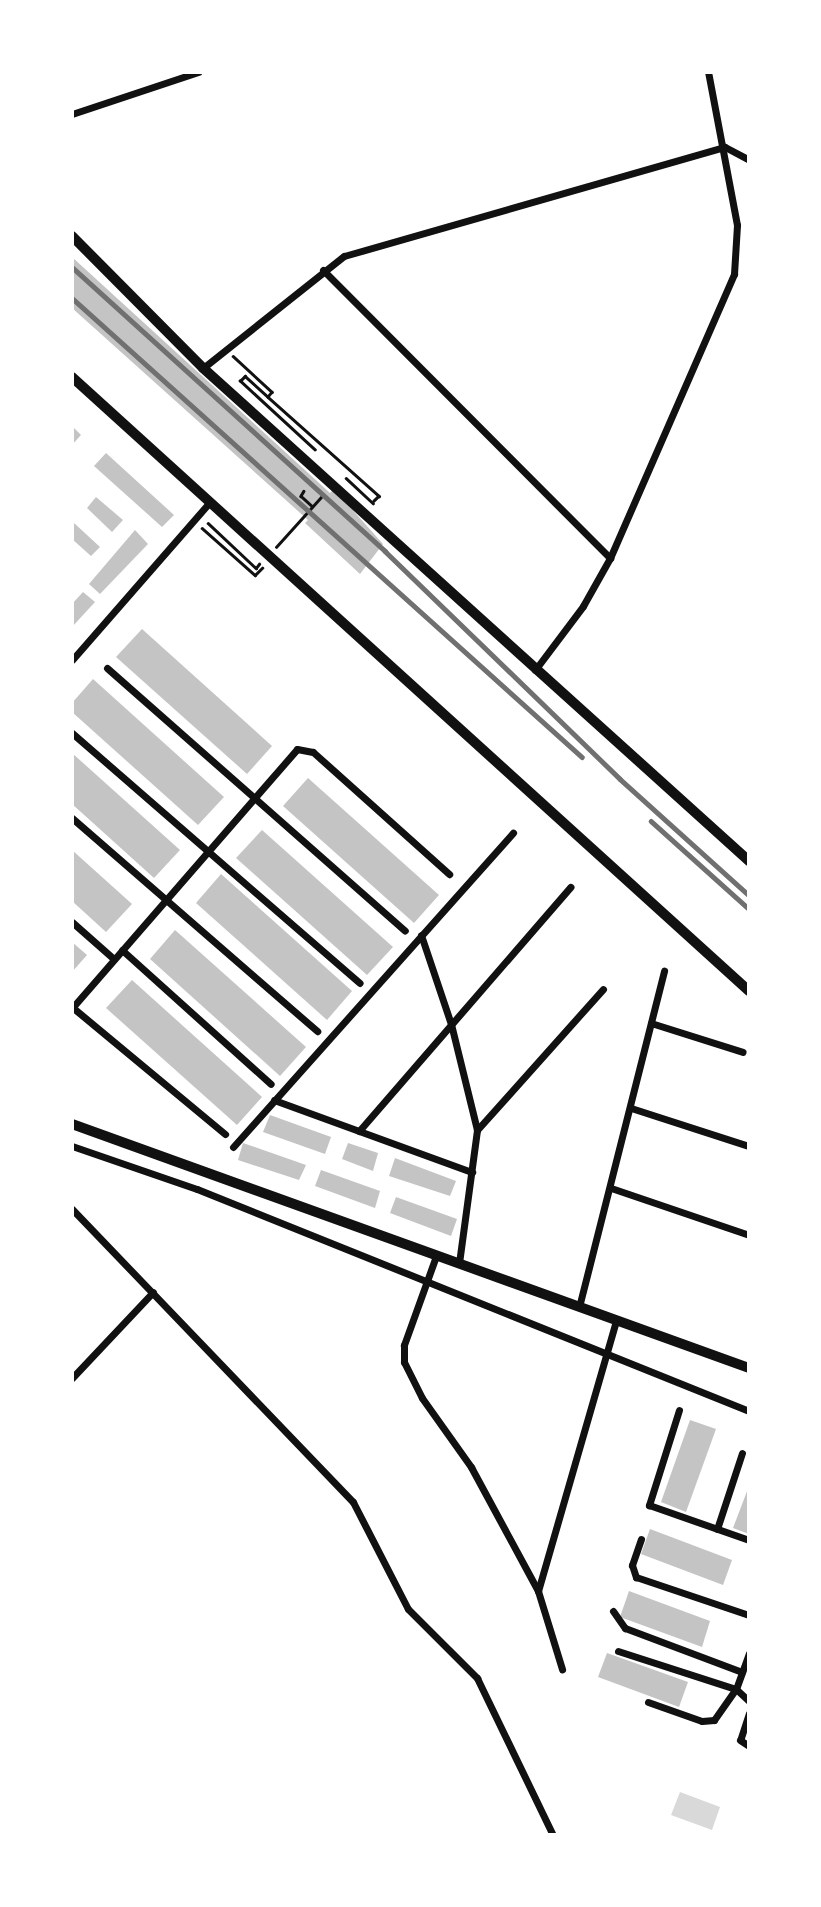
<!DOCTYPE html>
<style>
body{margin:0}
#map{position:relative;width:821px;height:1907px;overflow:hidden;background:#fff;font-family:"PT Sans Narrow",sans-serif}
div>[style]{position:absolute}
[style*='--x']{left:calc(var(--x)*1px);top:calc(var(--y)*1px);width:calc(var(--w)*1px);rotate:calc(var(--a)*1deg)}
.water>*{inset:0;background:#d9d9d9}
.building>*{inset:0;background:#c4c4c4}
.path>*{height:2.5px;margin:-1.25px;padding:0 1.25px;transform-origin:1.25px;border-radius:1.25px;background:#111}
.minor>*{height:7px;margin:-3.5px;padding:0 3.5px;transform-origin:3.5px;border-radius:3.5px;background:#111}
.secondary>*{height:10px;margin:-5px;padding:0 5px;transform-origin:5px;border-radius:5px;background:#111}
.primary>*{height:10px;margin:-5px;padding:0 5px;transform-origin:5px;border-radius:5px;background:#111}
.rail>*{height:4.5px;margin:-2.25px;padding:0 2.25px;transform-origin:2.25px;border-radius:2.25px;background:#707070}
span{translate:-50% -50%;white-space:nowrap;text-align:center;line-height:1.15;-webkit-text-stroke:5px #fff;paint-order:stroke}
.frame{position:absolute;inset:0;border:74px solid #fff;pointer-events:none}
</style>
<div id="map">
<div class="water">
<i style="clip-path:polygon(680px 1792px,720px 1807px,712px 1830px,671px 1815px)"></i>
</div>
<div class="building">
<i style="clip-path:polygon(72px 257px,330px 493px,334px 489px,383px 544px,360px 574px,305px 523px,308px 520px,72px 308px)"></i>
<i style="clip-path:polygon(72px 426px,81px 435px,72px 445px)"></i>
<i style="clip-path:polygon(106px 453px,174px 515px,162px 527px,94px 466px)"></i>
<i style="clip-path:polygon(96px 497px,123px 520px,112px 532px,87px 508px)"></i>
<i style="clip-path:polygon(74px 523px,100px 547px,91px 556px,72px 539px)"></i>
<i style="clip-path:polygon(135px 530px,148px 544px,100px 594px,89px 584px)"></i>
<i style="clip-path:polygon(83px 592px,95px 602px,72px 627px,72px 604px)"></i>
<i style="clip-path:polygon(142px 629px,272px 746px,247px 774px,116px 657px)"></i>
<i style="clip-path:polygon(93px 679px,224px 797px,198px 825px,72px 712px,72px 703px)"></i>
<i style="clip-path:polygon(72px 753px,180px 850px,154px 878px,72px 804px)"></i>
<i style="clip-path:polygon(308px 778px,439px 895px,414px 923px,283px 806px)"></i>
<i style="clip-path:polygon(262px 830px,393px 947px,367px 975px,236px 858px)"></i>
<i style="clip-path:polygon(72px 850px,132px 904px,106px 932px,72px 901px)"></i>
<i style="clip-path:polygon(221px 874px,352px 991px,327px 1020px,196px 903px)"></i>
<i style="clip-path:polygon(175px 930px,306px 1047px,280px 1076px,150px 959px)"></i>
<i style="clip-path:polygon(72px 942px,87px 955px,72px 972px)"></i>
<i style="clip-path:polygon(132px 980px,262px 1097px,237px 1125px,106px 1008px)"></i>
<i style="clip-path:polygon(270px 1115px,331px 1137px,325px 1154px,263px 1132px)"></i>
<i style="clip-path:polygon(243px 1143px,306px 1165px,299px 1180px,238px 1160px)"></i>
<i style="clip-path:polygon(348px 1143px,378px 1153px,373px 1171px,342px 1159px)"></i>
<i style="clip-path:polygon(395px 1158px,456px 1181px,450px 1196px,389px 1176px)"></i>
<i style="clip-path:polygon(321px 1170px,380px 1191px,375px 1208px,315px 1186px)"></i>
<i style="clip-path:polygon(396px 1197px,457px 1219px,451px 1236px,390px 1213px)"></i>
<i style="clip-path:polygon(690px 1420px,716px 1429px,686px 1512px,661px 1502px)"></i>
<i style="clip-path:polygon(749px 1486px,749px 1534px,733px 1528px)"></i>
<i style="clip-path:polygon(650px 1529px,732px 1560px,723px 1585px,641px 1554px)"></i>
<i style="clip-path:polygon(629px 1591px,710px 1621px,702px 1647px,620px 1617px)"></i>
<i style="clip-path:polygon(607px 1653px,688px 1682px,679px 1707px,598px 1677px)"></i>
</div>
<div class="path">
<i style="--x:233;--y:356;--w:53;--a:42.7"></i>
<i style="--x:272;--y:392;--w:6;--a:129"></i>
<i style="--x:315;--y:450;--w:102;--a:-137.4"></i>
<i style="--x:240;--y:381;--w:7;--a:-45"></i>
<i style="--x:245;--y:376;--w:31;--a:42"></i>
<i style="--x:268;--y:397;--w:149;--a:41.7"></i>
<i style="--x:379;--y:496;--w:7;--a:135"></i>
<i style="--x:346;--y:478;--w:37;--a:43"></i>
<i style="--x:304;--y:491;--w:6;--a:121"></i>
<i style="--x:301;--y:496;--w:15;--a:42"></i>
<i style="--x:208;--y:523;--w:66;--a:43.2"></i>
<i style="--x:256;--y:568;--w:5;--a:-53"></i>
<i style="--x:202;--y:528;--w:71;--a:41.6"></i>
<i style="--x:255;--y:575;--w:10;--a:-45"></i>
<i style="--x:276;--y:547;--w:70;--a:-47.9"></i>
</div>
<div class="minor">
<i style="--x:72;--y:114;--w:133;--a:-18.4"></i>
<i style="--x:725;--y:147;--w:27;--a:28"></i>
<i style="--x:323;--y:270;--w:407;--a:45.1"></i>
<i style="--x:203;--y:368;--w:180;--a:-38.5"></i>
<i style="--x:344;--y:256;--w:396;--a:-16"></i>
<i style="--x:72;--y:660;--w:210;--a:-48.9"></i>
<i style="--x:107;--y:668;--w:397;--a:41.4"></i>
<i style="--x:535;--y:670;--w:80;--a:-53.1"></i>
<i style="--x:583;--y:606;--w:55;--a:-60.6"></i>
<i style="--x:610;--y:558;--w:310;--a:-66.4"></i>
<i style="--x:734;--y:274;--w:49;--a:-86.5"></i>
<i style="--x:737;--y:225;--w:156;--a:-100.7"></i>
<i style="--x:72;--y:733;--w:381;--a:41"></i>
<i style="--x:72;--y:818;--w:325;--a:41"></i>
<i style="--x:72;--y:922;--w:56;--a:41.4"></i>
<i style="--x:421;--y:935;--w:94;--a:71.4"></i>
<i style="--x:451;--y:1024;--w:109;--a:76.2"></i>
<i style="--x:477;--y:1130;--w:135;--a:97.7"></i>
<i style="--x:122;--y:950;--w:200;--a:42"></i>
<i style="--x:72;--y:1007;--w:199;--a:39.7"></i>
<i style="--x:72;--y:1008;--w:343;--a:-49"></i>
<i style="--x:297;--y:749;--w:16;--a:11"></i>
<i style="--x:313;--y:752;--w:183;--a:41.9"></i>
<i style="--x:651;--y:1023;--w:96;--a:17.5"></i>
<i style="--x:274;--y:1100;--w:211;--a:20"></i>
<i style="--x:631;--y:1108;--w:124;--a:17.9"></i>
<i style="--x:477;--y:1130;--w:189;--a:-48.2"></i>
<i style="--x:359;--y:1131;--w:323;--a:-49.1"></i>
<i style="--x:72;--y:1146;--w:132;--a:19"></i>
<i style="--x:197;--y:1189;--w:595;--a:21.91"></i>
<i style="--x:233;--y:1147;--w:421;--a:-48.3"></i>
<i style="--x:611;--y:1188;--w:146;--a:18.8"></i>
<i style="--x:72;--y:1209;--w:406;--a:46.2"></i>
<i style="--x:353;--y:1502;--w:120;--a:62.8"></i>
<i style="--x:408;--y:1609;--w:98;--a:45"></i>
<i style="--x:477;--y:1678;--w:174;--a:64.2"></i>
<i style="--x:436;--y:1256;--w:95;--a:109.8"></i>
<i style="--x:404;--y:1345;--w:17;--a:90"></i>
<i style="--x:404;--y:1362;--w:40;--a:63.4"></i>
<i style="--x:422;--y:1398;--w:85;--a:54.6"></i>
<i style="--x:471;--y:1467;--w:141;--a:61.6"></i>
<i style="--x:538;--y:1591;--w:82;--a:72.9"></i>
<i style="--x:579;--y:1307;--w:347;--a:-75.8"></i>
<i style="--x:72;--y:1378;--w:118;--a:-46.7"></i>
<i style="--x:679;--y:1410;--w:100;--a:107.5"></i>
<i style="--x:649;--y:1505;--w:106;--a:19.3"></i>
<i style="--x:717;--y:1529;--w:80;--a:-71.8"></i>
<i style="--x:641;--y:1539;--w:28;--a:109"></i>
<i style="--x:632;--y:1565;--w:13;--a:72"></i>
<i style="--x:636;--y:1577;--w:119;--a:18.6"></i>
<i style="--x:538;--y:1591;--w:281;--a:-73.9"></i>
<i style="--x:613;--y:1611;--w:21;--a:55"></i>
<i style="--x:625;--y:1628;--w:125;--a:20.6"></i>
<i style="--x:618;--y:1651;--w:124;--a:17.9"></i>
<i style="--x:736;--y:1689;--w:18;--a:43"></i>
<i style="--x:648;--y:1702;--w:57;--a:19.4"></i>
<i style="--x:702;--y:1721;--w:12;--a:-5"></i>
<i style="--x:714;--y:1720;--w:38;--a:-55"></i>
<i style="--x:736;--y:1689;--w:38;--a:-70"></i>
<i style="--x:749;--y:1713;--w:28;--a:108"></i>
<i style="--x:740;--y:1740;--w:11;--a:34"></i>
</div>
<div class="secondary">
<i style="--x:72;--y:1124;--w:720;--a:19.82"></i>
</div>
<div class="primary">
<i style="--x:72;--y:236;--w:186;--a:45.2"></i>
<i style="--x:203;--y:368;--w:736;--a:42.08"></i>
<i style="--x:72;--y:377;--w:914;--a:42.21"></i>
</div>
<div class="rail">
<i style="--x:72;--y:267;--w:423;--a:42.2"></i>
<i style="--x:385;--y:551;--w:327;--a:44.1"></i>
<i style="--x:620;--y:779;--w:173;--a:42"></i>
<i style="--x:72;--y:298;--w:686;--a:41.99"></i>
<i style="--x:651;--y:821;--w:132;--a:41.9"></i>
</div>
<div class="frame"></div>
</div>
